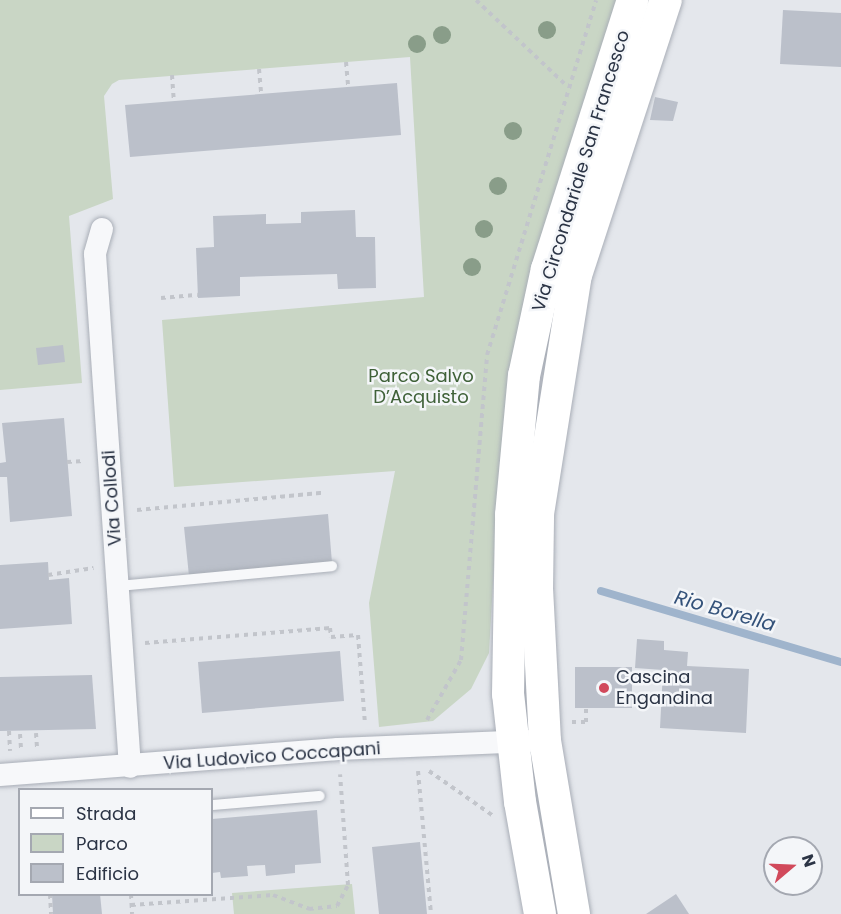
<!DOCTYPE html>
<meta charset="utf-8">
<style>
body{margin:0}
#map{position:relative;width:841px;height:914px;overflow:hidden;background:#e4e7ec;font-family:Poppins,sans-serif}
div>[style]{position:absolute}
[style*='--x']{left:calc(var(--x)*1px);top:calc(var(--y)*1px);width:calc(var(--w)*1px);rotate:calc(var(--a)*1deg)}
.green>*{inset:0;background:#c9d6c5}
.stream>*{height:8px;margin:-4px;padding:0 4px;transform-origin:4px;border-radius:4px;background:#9fb4cc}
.building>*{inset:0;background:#bbc0ca}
.path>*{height:4px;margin-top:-2px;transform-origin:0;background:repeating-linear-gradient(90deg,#c2c5cb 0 4.5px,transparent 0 9px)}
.roads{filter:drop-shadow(0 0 2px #a9aeb7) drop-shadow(0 0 2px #a9aeb7)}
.lane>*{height:10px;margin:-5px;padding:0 5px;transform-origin:5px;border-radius:5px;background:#f7f8fa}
.street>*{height:22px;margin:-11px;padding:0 11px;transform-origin:11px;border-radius:11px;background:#f7f8fa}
.secondary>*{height:32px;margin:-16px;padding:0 16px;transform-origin:16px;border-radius:16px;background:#fff}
.trees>*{width:18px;height:18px;margin:-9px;border-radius:50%;background:#899d89}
.dots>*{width:16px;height:16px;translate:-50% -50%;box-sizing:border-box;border:3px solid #f4f6f9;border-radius:50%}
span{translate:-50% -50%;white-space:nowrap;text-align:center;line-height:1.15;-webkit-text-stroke:5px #f4f6f9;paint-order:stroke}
.street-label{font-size:18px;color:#2b3445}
.park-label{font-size:18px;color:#3f6138}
.poi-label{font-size:18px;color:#2b3445}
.left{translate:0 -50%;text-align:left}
.water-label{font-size:20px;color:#34527a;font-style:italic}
.legend{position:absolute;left:18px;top:788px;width:195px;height:108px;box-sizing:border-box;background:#f4f6f9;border:2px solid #a4a8b1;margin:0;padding:8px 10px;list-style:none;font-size:18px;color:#2b3445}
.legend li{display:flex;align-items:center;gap:12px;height:30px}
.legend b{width:30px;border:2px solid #a4a8b1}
.north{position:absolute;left:763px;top:836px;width:60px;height:60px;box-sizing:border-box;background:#f4f6f9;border:2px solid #a4a8b1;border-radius:50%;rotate:71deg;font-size:16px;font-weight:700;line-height:24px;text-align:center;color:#2b3445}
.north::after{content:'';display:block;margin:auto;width:21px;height:27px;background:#d1495b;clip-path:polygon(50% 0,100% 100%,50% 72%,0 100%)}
</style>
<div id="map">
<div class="green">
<i style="clip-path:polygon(0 0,618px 0,500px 460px,489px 653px,471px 689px,433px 721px,379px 727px,369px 603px,395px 471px,174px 487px,162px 320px,424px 297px,410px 57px,119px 80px,112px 84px,104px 96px,113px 199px,69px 216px,82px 383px,0 390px)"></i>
<i style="clip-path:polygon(352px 884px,355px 914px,234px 914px,232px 893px)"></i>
</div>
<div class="stream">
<i style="--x:601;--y:591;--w:250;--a:16.5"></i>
</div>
<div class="building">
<i style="clip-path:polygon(783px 10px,841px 13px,841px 67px,780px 64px)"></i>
<i style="clip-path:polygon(397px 83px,401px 135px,130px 157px,125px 105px)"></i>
<i style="clip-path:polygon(655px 97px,678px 102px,673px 121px,650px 120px)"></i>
<i style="clip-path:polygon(355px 210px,356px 237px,375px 237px,376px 288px,338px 289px,337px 274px,240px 277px,240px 296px,198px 298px,196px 248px,214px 247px,213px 216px,266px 214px,266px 224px,301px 223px,301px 212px)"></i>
<i style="clip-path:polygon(63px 345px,65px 362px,38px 365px,36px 348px)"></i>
<i style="clip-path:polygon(64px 418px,72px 516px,10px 522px,7px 477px,0 477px,0 463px,6px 462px,2px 423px)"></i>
<i style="clip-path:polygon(328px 514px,332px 563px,189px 576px,184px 527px)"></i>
<i style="clip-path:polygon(48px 562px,49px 580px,69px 578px,72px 624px,0 629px,0 565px)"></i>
<i style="clip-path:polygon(637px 639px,664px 641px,664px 650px,688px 652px,687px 666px,749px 669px,746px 733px,660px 728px,663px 670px,635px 668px)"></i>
<i style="clip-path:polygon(340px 651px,344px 701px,202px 713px,198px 662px)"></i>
<i style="clip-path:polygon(575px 667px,632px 667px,632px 708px,575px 708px)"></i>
<i style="clip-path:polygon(92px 675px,96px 729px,0 731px,0 677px)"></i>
<i style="clip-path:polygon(317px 810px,321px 863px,295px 865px,295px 873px,266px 876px,265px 865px,247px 866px,248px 876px,221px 878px,220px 872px,212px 873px,212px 819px)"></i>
<i style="clip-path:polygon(420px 842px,427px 914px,379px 914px,372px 847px)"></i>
<i style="clip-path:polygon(52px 894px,100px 894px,102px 914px,53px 914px)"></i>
<i style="clip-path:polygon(676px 894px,689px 914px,646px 914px)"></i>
</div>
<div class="path">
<i style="--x:476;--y:0;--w:125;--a:43.4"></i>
<i style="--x:346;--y:62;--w:25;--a:85"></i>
<i style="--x:259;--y:69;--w:25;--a:85"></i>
<i style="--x:172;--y:75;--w:26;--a:86"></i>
<i style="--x:161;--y:298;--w:37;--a:-5"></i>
<i style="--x:67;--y:462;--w:17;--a:-3"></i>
<i style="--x:137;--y:510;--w:186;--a:-5.3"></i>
<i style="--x:48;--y:575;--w:46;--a:-8.8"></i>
<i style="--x:145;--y:643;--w:186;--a:-4.6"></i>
<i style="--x:330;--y:628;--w:9;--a:84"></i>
<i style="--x:331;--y:637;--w:27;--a:-4"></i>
<i style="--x:358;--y:635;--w:89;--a:85.5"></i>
<i style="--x:427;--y:720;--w:69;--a:-60.5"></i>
<i style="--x:461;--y:660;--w:306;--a:-85.1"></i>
<i style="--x:487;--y:355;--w:371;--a:-72.9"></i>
<i style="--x:572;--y:722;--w:14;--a:0"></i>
<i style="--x:586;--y:722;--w:14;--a:-90"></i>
<i style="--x:9;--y:731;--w:20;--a:87"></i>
<i style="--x:36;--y:733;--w:16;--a:86"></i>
<i style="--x:20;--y:734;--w:16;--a:86"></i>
<i style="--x:418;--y:771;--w:144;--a:84.8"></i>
<i style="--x:429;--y:771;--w:77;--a:34.9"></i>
<i style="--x:50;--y:894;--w:20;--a:87"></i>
<i style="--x:131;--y:894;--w:20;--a:87"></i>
<i style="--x:131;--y:905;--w:142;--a:-4"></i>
<i style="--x:273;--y:895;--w:39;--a:21"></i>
<i style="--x:309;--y:909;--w:28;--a:-6"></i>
<i style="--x:337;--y:906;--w:24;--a:-62"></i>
<i style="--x:348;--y:885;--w:111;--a:-94.1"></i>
</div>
<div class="roads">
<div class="lane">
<i style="--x:118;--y:586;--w:215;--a:-5.3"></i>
<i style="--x:212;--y:805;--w:108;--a:-4.8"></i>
</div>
<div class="street">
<i style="--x:102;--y:229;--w:26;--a:106"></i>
<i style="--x:95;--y:254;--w:514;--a:86.1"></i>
<i style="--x:0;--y:775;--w:339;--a:-4.4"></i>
<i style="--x:338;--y:749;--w:190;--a:-2.4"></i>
</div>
<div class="secondary">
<i style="--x:540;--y:914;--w:114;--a:-100.1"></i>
<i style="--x:520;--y:802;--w:109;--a:-96.3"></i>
<i style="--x:508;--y:694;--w:179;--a:-89"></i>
<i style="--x:511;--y:515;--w:140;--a:-84.7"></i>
<i style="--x:524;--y:376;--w:109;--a:-77.9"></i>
<i style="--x:547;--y:269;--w:282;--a:-72.3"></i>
<i style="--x:574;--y:914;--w:175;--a:-99.5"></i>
<i style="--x:545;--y:741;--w:151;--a:-93"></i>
<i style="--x:537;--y:590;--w:76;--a:-89.2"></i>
<i style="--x:538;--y:514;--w:242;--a:-81"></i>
<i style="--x:576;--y:275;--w:289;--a:-71.9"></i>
</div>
</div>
<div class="trees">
<i style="left:547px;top:30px"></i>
<i style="left:442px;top:35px"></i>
<i style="left:417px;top:44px"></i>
<i style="left:513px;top:131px"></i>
<i style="left:498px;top:186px"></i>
<i style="left:484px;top:229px"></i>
<i style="left:472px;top:267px"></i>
</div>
<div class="dots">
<i style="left:604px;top:688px;background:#d1495b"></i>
</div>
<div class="street-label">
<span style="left:581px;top:171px;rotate:-73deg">Via Circondariale San Francesco</span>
<span style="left:112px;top:498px;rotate:-94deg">Via Collodi</span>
<span style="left:272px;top:756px;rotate:-4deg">Via Ludovico Coccapani</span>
</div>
<div class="park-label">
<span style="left:421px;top:387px">Parco Salvo<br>D’Acquisto</span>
</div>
<div class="poi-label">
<span class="left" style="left:616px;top:688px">Cascina<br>Engandina</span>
</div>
<div class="water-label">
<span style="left:725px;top:611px;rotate:16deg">Rio Borella</span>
</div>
<ul class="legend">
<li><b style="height:8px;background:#fff"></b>Strada</li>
<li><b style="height:16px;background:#c9d6c5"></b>Parco</li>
<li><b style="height:16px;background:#bbc0ca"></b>Edificio</li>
</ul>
<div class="north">N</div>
</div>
